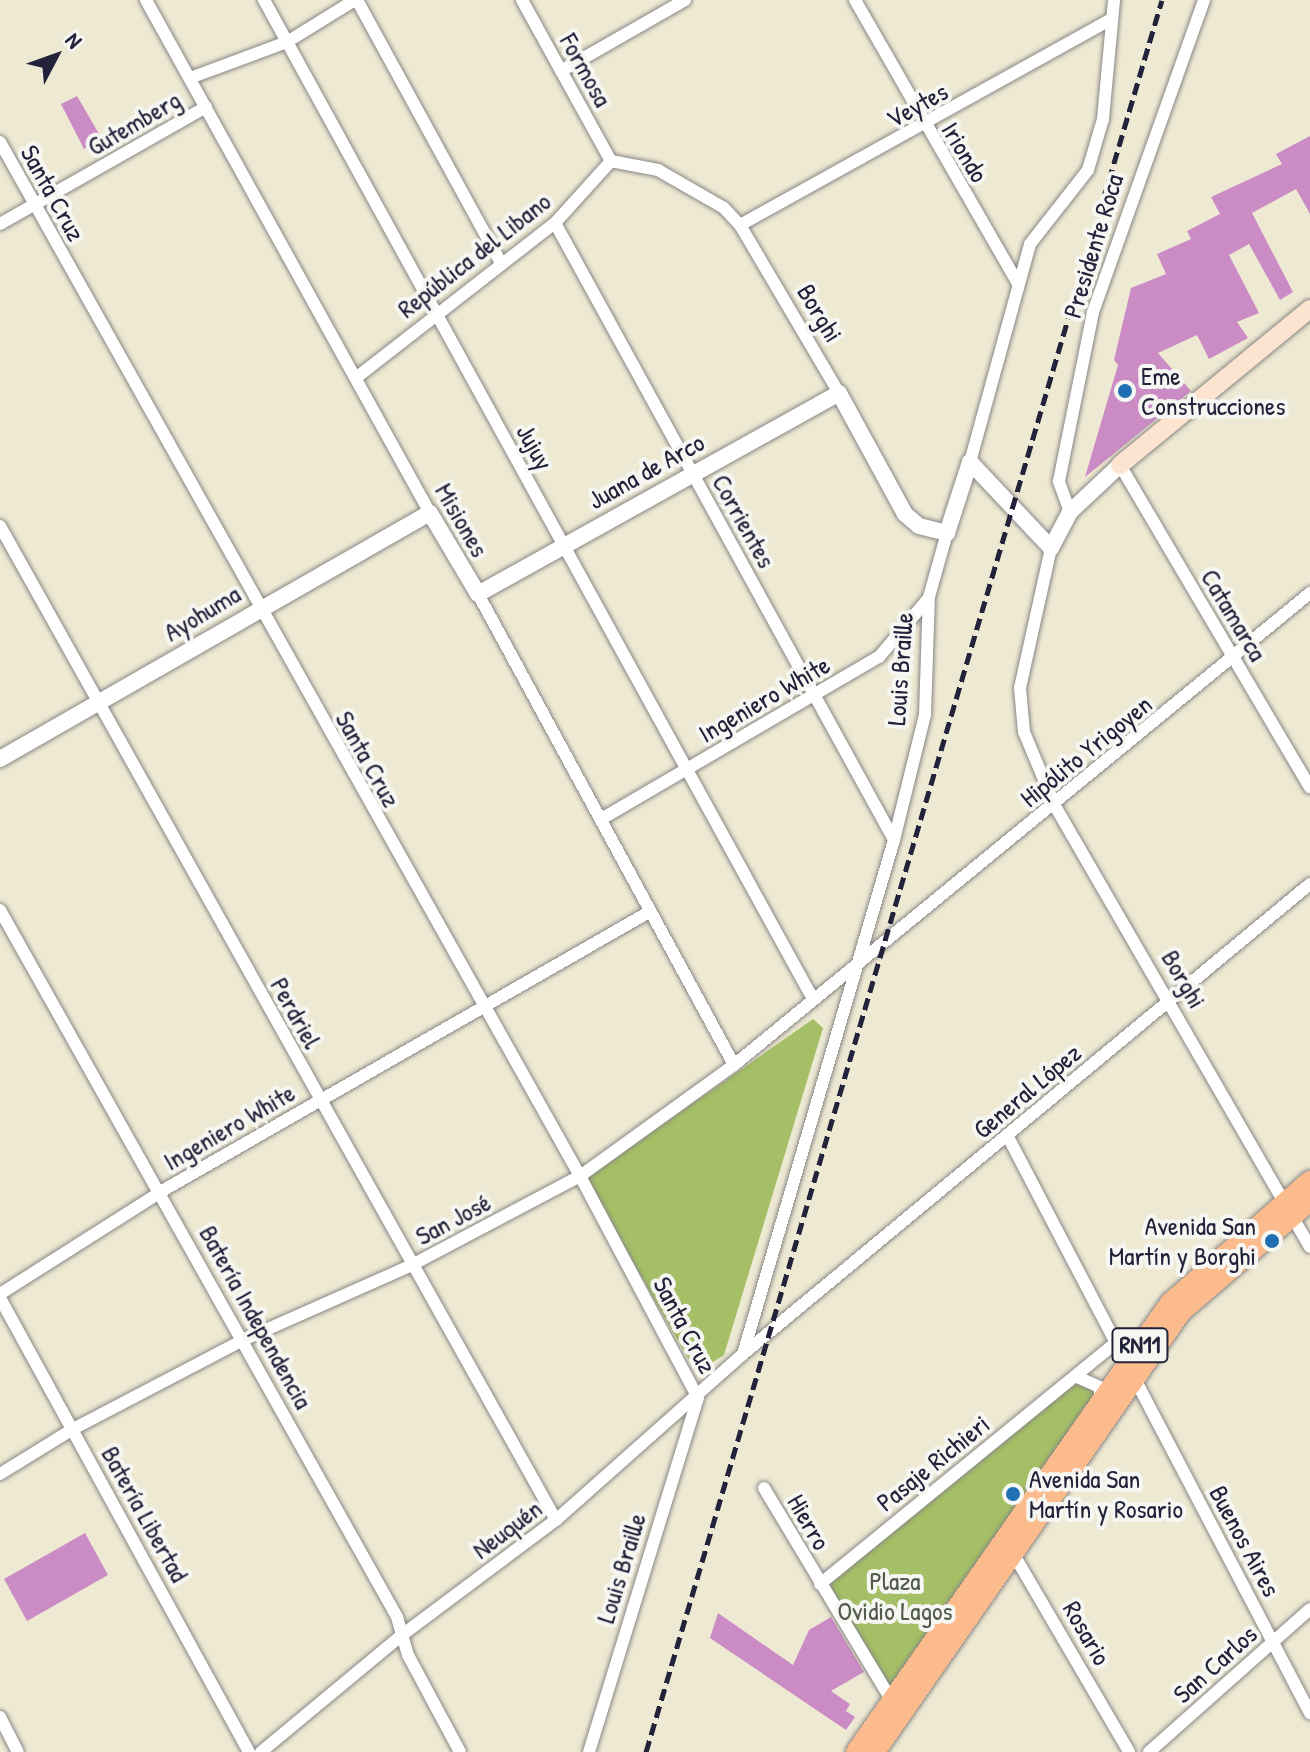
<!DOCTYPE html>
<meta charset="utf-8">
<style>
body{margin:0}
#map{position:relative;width:1310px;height:1752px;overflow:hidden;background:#eee9d2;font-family:"Patrick Hand",sans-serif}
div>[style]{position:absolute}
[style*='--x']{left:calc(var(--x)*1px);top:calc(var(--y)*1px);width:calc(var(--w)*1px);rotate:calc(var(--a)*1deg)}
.green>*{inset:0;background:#a4bf65}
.building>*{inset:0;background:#cb8cc5}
.roads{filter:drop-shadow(0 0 2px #888686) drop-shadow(0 0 2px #888686)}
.minor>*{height:12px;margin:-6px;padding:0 6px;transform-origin:6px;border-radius:6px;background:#fff}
.tertiary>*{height:16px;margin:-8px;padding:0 8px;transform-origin:8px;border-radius:8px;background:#fff}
.secondary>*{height:18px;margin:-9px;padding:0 9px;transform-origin:9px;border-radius:9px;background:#fde4d1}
.primary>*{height:20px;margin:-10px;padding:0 10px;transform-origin:10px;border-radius:10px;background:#fbbb8d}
.rail>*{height:5px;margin-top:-2.5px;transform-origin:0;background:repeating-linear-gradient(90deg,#22223b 0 12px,transparent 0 18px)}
.dots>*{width:22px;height:22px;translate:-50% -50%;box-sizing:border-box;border:4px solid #f6f6f2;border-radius:50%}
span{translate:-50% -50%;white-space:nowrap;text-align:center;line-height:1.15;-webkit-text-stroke:8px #f6f6f2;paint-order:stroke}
.shield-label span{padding:2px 6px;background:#f6f6f2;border:2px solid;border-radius:6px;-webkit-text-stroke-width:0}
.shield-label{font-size:24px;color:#22223b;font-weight:700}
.street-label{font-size:26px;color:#22223b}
.poi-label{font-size:26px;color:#22223b}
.left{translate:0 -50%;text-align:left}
.right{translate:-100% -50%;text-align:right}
.park-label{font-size:26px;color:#50594a}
.north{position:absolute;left:16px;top:16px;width:80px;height:80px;-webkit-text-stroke:6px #f6f6f2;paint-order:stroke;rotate:49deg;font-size:22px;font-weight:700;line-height:32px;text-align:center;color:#22223b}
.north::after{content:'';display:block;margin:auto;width:28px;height:36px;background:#22223b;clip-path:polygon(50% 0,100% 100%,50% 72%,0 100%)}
</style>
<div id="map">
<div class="green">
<i style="clip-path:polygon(813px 1019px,823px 1028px,724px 1355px,705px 1367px,689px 1360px,585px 1179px)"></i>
<i style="clip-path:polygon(1075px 1376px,1100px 1387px,892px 1701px,820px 1584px)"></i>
</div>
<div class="building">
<i style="clip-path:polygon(77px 96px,102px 139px,84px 149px,61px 104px)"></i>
<i style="clip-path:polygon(1310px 136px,1310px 214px,1296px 189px,1252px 213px,1293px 292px,1280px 300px,1249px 244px,1229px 255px,1259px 313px,1237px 322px,1248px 338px,1209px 359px,1197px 335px,1158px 353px,1191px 391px,1085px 477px,1118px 365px,1114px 360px,1131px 288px,1166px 274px,1157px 254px,1191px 239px,1187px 231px,1220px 214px,1211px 197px,1282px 164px,1276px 154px)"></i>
<i style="clip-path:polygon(85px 1533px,108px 1575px,27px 1621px,4px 1579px)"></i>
<i style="clip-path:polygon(718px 1613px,793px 1665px,809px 1630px,831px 1617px,864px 1672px,831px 1691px,850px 1704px,846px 1711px,855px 1717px,846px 1730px,710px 1638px)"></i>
</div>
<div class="roads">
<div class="minor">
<i style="--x:146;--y:0;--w:586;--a:61.03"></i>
<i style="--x:264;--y:0;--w:1140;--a:61.21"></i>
<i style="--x:357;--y:0;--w:298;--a:61.3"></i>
<i style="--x:522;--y:0;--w:184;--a:61.1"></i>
<i style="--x:855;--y:0;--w:327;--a:60.1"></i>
<i style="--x:561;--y:71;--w:143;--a:-29.8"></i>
<i style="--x:190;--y:78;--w:103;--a:-20.4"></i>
<i style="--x:287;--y:42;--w:80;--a:-31.7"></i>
<i style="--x:0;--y:142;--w:1186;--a:60.71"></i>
<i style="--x:580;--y:1176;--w:251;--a:62"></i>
<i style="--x:611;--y:161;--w:48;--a:10.8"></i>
<i style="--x:658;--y:170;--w:76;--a:29.9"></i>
<i style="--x:724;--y:208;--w:23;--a:47"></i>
<i style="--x:740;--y:225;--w:195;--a:59.5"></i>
<i style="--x:555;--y:223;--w:704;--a:61.21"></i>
<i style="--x:0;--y:224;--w:237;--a:-29.6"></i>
<i style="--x:740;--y:225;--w:424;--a:-29"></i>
<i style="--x:357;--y:377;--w:251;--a:-37.9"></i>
<i style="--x:555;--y:223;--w:84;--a:-47.9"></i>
<i style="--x:970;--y:462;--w:226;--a:-74.6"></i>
<i style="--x:1030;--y:244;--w:94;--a:-51.9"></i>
<i style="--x:1088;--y:170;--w:53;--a:-73.6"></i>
<i style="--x:1103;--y:119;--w:120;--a:-84.7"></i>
<i style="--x:1120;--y:465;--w:374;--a:59.5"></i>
<i style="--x:1070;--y:512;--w:33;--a:-110"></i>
<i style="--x:1059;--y:481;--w:172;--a:-78.6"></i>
<i style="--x:1093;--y:312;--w:331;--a:-70.4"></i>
<i style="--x:0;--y:526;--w:1139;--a:60.78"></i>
<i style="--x:1051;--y:548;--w:143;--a:102.5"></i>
<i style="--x:1020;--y:688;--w:44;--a:84.8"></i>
<i style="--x:1024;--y:732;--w:80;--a:67.3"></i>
<i style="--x:1055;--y:806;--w:509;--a:59.96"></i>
<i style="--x:478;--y:594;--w:536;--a:61.47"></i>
<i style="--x:603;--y:818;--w:320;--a:-30.3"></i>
<i style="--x:879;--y:657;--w:75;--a:-49.9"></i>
<i style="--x:0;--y:910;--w:811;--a:60.68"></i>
<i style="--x:397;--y:1617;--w:40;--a:74"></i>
<i style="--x:408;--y:1655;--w:110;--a:61.8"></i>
<i style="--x:1007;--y:1135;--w:653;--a:62.34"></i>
<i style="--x:0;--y:1294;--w:192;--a:-32.4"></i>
<i style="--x:162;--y:1191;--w:563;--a:-29.8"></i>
<i style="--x:0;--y:1298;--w:518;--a:61.26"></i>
<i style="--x:743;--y:1354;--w:536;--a:-73.63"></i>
<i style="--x:894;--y:840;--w:129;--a:-76.1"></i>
<i style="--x:925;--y:715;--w:118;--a:-88.1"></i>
<i style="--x:929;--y:597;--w:66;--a:-74.3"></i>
<i style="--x:1075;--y:1376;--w:27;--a:24"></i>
<i style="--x:1100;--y:1387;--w:12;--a:90"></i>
<i style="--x:0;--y:1474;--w:86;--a:-31.7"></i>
<i style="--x:73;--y:1429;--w:192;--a:-27.6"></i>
<i style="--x:243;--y:1340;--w:183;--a:-23.9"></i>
<i style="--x:410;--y:1266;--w:192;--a:-27.9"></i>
<i style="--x:580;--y:1176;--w:190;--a:-35.8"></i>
<i style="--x:734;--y:1065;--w:745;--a:-39.33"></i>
<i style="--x:764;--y:1488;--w:249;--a:59"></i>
<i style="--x:1010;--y:1548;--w:236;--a:59.7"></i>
<i style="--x:820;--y:1584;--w:382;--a:-39.2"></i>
<i style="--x:0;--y:1717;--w:39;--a:63"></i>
<i style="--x:261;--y:1752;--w:183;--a:-39.7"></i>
<i style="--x:402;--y:1635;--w:192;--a:-36.8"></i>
<i style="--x:556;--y:1520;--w:250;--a:-41.6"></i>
<i style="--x:743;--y:1354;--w:736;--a:-39.66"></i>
<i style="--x:589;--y:1752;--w:370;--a:-72.9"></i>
<i style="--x:1149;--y:1752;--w:215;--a:-41.6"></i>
</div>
<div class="tertiary">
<i style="--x:0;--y:759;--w:495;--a:-29.8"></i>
<i style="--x:430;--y:513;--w:94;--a:59.3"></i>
<i style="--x:478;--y:594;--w:413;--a:-29.1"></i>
<i style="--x:839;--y:393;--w:138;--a:61.4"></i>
<i style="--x:905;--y:514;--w:18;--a:41"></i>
<i style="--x:919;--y:526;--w:29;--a:14"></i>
<i style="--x:947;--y:533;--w:75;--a:-72.1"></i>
<i style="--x:970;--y:462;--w:118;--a:46.7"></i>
<i style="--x:1051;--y:548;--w:41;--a:-62.2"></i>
<i style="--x:1070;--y:512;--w:69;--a:-43.2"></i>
</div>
<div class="secondary">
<i style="--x:1120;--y:465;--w:246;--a:-39.4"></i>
</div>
<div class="primary">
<i style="--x:856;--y:1752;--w:548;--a:-55.03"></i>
<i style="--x:1170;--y:1303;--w:186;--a:-41.1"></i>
<i style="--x:875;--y:1752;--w:536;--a:-55.18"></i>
<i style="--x:1181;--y:1312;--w:170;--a:-40.7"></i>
</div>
</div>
<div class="rail">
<i style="--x:646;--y:1752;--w:1826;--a:-73.59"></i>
</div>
<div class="dots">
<i style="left:1125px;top:391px;background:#1f6fb2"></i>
<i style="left:1272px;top:1241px;background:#1f6fb2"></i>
<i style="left:1013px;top:1494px;background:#1f6fb2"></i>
</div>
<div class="shield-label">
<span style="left:1140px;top:1345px">RN11</span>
</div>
<div class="street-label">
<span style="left:586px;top:70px;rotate:61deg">Formosa</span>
<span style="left:917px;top:105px;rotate:-29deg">Veytes</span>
<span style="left:134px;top:123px;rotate:-30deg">Gutemberg</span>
<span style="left:965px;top:152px;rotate:59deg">Iriondo</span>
<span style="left:53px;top:193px;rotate:61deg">Santa Cruz</span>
<span style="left:1093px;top:246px;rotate:-73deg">Presidente Roca</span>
<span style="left:474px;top:255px;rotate:-38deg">República del Libano</span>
<span style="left:820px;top:313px;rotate:59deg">Borghi</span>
<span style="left:535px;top:447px;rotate:61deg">Jujuy</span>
<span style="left:646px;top:471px;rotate:-29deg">Juana de Arco</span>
<span style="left:462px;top:520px;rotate:60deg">Misiones</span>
<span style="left:744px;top:521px;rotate:61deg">Corrientes</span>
<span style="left:202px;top:613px;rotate:-31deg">Ayohuma</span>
<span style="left:1234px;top:615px;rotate:59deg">Catamarca</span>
<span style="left:900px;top:669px;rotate:-86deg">Louis Braille</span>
<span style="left:764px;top:699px;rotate:-30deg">Ingeniero White</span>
<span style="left:1086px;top:751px;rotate:-39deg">Hipólito Yrigoyen</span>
<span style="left:368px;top:759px;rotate:61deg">Santa Cruz</span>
<span style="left:1184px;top:979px;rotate:60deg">Borghi</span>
<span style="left:296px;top:1013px;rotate:61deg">Perdriel</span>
<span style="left:1027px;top:1091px;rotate:-40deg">General López</span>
<span style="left:229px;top:1127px;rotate:-30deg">Ingeniero White</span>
<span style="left:453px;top:1219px;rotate:-28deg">San José</span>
<span style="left:256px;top:1317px;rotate:61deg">Batería Independencia</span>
<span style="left:685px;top:1325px;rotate:62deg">Santa Cruz</span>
<span style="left:933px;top:1463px;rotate:-39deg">Pasaje Richieri</span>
<span style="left:145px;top:1514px;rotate:61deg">Batería Libertad</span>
<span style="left:809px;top:1522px;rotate:60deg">Hierro</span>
<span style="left:507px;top:1529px;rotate:-37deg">Neuquén</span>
<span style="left:1245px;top:1541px;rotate:62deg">Buenos Aires</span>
<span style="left:621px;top:1568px;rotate:-73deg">Louis Braille</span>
<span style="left:1087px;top:1633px;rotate:60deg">Rosario</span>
<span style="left:1215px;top:1664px;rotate:-42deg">San Carlos</span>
</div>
<div class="poi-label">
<span class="left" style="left:1141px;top:391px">Eme<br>Construcciones</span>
<span class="right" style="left:1256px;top:1241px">Avenida San<br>Martín y Borghi</span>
<span class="left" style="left:1029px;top:1494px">Avenida San<br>Martín y Rosario</span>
</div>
<div class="park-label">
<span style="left:895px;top:1596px">Plaza<br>Ovidio Lagos</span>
</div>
<div class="north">N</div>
</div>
